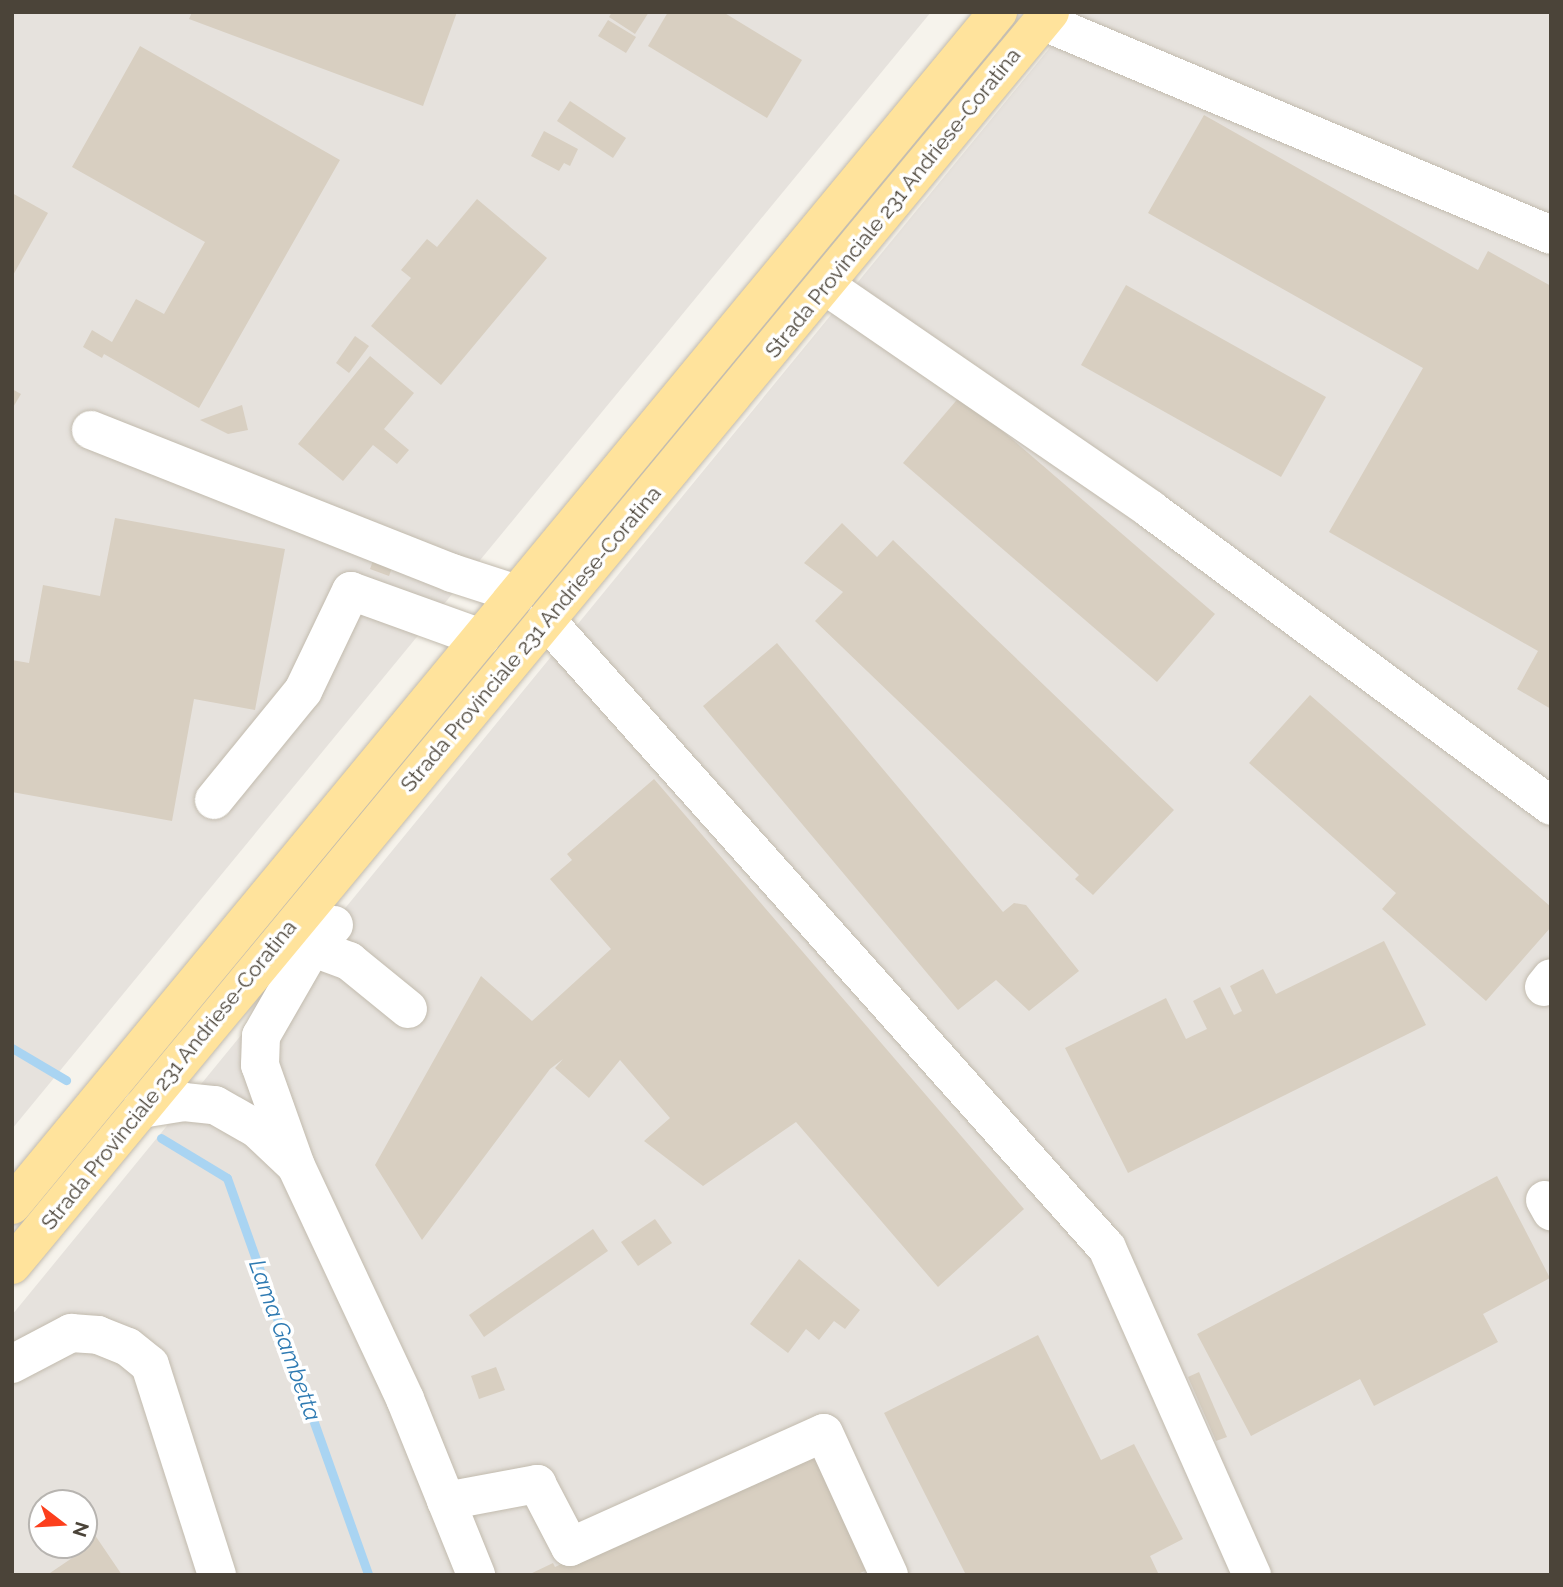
<!DOCTYPE html>
<style>
body{margin:0}
#map{position:relative;width:1563px;height:1587px;overflow:hidden;background:#f6f3ec;font-family:Raleway,sans-serif}
div>[style]{position:absolute}
[style*='--x']{left:calc(var(--x)*1px);top:calc(var(--y)*1px);width:calc(var(--w)*1px);rotate:calc(var(--a)*1deg)}
.industrial>*{inset:0;background:#e6e2dd}
.stream>*{height:9px;margin:-4.5px;padding:0 4.5px;transform-origin:4.5px;border-radius:4.5px;background:#a9d4f2}
.building>*{inset:0;background:#d8cfc1}
.roads{filter:drop-shadow(0 0 2px #c2bbae) drop-shadow(0 0 2px #c2bbae)}
.minor>*{height:38px;margin:-19px;padding:0 19px;transform-origin:19px;border-radius:19px;background:#fff}
.major>*{height:38px;margin:-19px;padding:0 19px;transform-origin:19px;border-radius:19px;background:#ffe39c}
span{translate:-50% -50%;white-space:nowrap;text-align:center;line-height:1.15;-webkit-text-stroke:7px #fff;paint-order:stroke}
.street-label{font-size:21px;color:#4b4439}
.water-label{font-size:23px;color:#2e7ab2;font-style:italic}
.frame{position:absolute;inset:0;border:14px solid #4b4439;pointer-events:none}
.north{position:absolute;left:28px;top:1489px;width:70px;height:70px;box-sizing:border-box;background:#fff;border:2px solid #b7b4b0;border-radius:50%;rotate:107deg;font-size:19px;font-weight:700;line-height:28px;text-align:center;color:#4b4439}
.north::after{content:'';display:block;margin:auto;width:24px;height:32px;background:#fc3f1d;clip-path:polygon(50% 0,100% 100%,50% 72%,0 100%)}
</style>
<div id="map">
<div class="industrial">
<i style="clip-path:polygon(12px 12px,931px 12px,12px 1129px)"></i>
<i style="clip-path:polygon(evenodd,1079px 12px,1551px 12px,1551px 1575px,12px 1575px,12px 1315px,1079px 12px,42px 1503px,84px 1503px,84px 1545px,42px 1545px,42px 1503px)"></i>
</div>
<div class="stream">
<i style="--x:12;--y:1048;--w:63;--a:30.7"></i>
<i style="--x:161;--y:1138;--w:77;--a:31.2"></i>
<i style="--x:227;--y:1178;--w:421;--a:70.4"></i>
</div>
<div class="building">
<i style="clip-path:polygon(192px 12px,457px 12px,423px 106px,189px 19px)"></i>
<i style="clip-path:polygon(612px 12px,649px 12px,635px 34px,609px 17px)"></i>
<i style="clip-path:polygon(668px 12px,723px 12px,802px 60px,767px 118px,648px 46px)"></i>
<i style="clip-path:polygon(608px 20px,636px 37px,626px 53px,598px 36px)"></i>
<i style="clip-path:polygon(140px 46px,340px 160px,199px 408px,104px 354px,102px 358px,83px 347px,92px 330px,112px 342px,136px 299px,164px 314px,205px 242px,72px 167px)"></i>
<i style="clip-path:polygon(570px 101px,626px 138px,613px 158px,557px 121px)"></i>
<i style="clip-path:polygon(1204px 115px,1478px 270px,1488px 251px,1551px 286px,1551px 709px,1517px 689px,1538px 651px,1329px 532px,1423px 368px,1148px 213px)"></i>
<i style="clip-path:polygon(544px 131px,578px 149px,570px 166px,564px 163px,559px 171px,531px 156px)"></i>
<i style="clip-path:polygon(12px 193px,48px 213px,12px 277px)"></i>
<i style="clip-path:polygon(477px 199px,547px 258px,441px 385px,371px 326px,411px 278px,401px 270px,427px 239px,437px 247px)"></i>
<i style="clip-path:polygon(1126px 285px,1326px 397px,1281px 477px,1081px 365px)"></i>
<i style="clip-path:polygon(355px 336px,369px 346px,349px 373px,336px 363px)"></i>
<i style="clip-path:polygon(370px 356px,414px 393px,384px 429px,409px 450px,397px 464px,373px 445px,343px 481px,298px 444px)"></i>
<i style="clip-path:polygon(12px 389px,21px 394px,12px 409px)"></i>
<i style="clip-path:polygon(961px 395px,1215px 614px,1157px 682px,903px 463px)"></i>
<i style="clip-path:polygon(242px 405px,248px 430px,228px 434px,200px 420px)"></i>
<i style="clip-path:polygon(115px 518px,285px 549px,255px 710px,194px 699px,172px 821px,12px 792px,12px 660px,29px 663px,43px 585px,100px 596px)"></i>
<i style="clip-path:polygon(842px 523px,877px 557px,893px 540px,1174px 810px,1093px 895px,1075px 879px,1079px 875px,815px 621px,843px 592px,804px 563px)"></i>
<i style="clip-path:polygon(374px 558px,393px 565px,389px 576px,370px 569px)"></i>
<i style="clip-path:polygon(777px 643px,1003px 912px,1014px 903px,1026px 905px,1079px 971px,1029px 1011px,996px 980px,958px 1010px,703px 706px)"></i>
<i style="clip-path:polygon(1310px 695px,1551px 907px,1551px 927px,1486px 1001px,1382px 909px,1396px 893px,1249px 763px)"></i>
<i style="clip-path:polygon(654px 779px,1024px 1209px,938px 1287px,796px 1122px,703px 1186px,644px 1141px,670px 1118px,620px 1060px,589px 1098px,555px 1068px,563px 1059px,550px 1069px,422px 1240px,375px 1165px,481px 976px,532px 1021px,611px 949px,550px 879px,572px 860px,567px 854px)"></i>
<i style="clip-path:polygon(1384px 941px,1426px 1025px,1128px 1173px,1065px 1048px,1166px 998px,1186px 1039px,1207px 1029px,1193px 1001px,1220px 987px,1234px 1015px,1242px 1011px,1230px 986px,1263px 969px,1276px 994px)"></i>
<i style="clip-path:polygon(1497px 1176px,1550px 1278px,1483px 1314px,1498px 1342px,1374px 1406px,1360px 1379px,1251px 1436px,1197px 1334px)"></i>
<i style="clip-path:polygon(655px 1219px,672px 1243px,638px 1266px,621px 1242px)"></i>
<i style="clip-path:polygon(593px 1229px,608px 1251px,484px 1337px,469px 1315px)"></i>
<i style="clip-path:polygon(799px 1259px,860px 1310px,845px 1329px,834px 1321px,819px 1340px,806px 1329px,788px 1353px,750px 1324px)"></i>
<i style="clip-path:polygon(1038px 1335px,1101px 1460px,1134px 1444px,1183px 1539px,1150px 1556px,1159px 1575px,966px 1575px,884px 1413px)"></i>
<i style="clip-path:polygon(496px 1367px,505px 1390px,479px 1399px,471px 1376px)"></i>
<i style="clip-path:polygon(1199px 1372px,1227px 1437px,1216px 1441px,1188px 1377px)"></i>
<i style="clip-path:polygon(820px 1443px,877px 1565px,856px 1575px,528px 1575px,553px 1563px,555px 1567px)"></i>
<i style="clip-path:polygon(84px 1519px,122px 1575px,47px 1575px,78px 1554px,71px 1545px,84px 1545px)"></i>
</div>
<div class="roads">
<div class="minor">
<i style="--x:1042;--y:21;--w:552;--a:22.8"></i>
<i style="--x:826;--y:286;--w:393;--a:34.5"></i>
<i style="--x:1150;--y:509;--w:499;--a:36.5"></i>
<i style="--x:91;--y:430;--w:388;--a:21.6"></i>
<i style="--x:452;--y:573;--w:68;--a:17.9"></i>
<i style="--x:546;--y:620;--w:842;--a:48.23"></i>
<i style="--x:1107;--y:1248;--w:358;--a:66.1"></i>
<i style="--x:214;--y:800;--w:141;--a:-50.8"></i>
<i style="--x:303;--y:691;--w:111;--a:-64.4"></i>
<i style="--x:351;--y:591;--w:138;--a:19.9"></i>
<i style="--x:334;--y:925;--w:33;--a:134"></i>
<i style="--x:311;--y:949;--w:100;--a:119.9"></i>
<i style="--x:261;--y:1036;--w:29;--a:92"></i>
<i style="--x:260;--y:1065;--w:107;--a:70.4"></i>
<i style="--x:296;--y:1166;--w:257;--a:64.9"></i>
<i style="--x:405;--y:1399;--w:190;--a:68"></i>
<i style="--x:292;--y:940;--w:61;--a:20.2"></i>
<i style="--x:349;--y:961;--w:76;--a:39.1"></i>
<i style="--x:1544;--y:987;--w:11;--a:-52"></i>
<i style="--x:141;--y:1109;--w:44;--a:-9.2"></i>
<i style="--x:184;--y:1102;--w:31;--a:6"></i>
<i style="--x:215;--y:1105;--w:48;--a:29.7"></i>
<i style="--x:257;--y:1129;--w:51;--a:43.4"></i>
<i style="--x:1545;--y:1200;--w:13;--a:61"></i>
<i style="--x:12;--y:1364;--w:67;--a:-27.7"></i>
<i style="--x:71;--y:1333;--w:27;--a:4"></i>
<i style="--x:98;--y:1335;--w:32;--a:22"></i>
<i style="--x:128;--y:1347;--w:28;--a:39"></i>
<i style="--x:150;--y:1365;--w:220;--a:72.3"></i>
<i style="--x:446;--y:1501;--w:93;--a:-10.6"></i>
<i style="--x:537;--y:1484;--w:71;--a:62.4"></i>
<i style="--x:570;--y:1547;--w:278;--a:-24.2"></i>
<i style="--x:824;--y:1433;--w:156;--a:65.4"></i>
</div>
<div class="major">
<i style="--x:12;--y:1205;--w:1548;--a:-50.43"></i>
<i style="--x:12;--y:1265;--w:1627;--a:-50.36"></i>
</div>
</div>
<div class="street-label">
<span style="left:893px;top:203px;rotate:-51deg">Strada Provinciale 231 Andriese-Coratina</span>
<span style="left:531px;top:639px;rotate:-50deg">Strada Provinciale 231 Andriese-Coratina</span>
<span style="left:169px;top:1075px;rotate:-51deg">Strada Provinciale 231 Andriese-Coratina</span>
</div>
<div class="water-label">
<span style="left:285px;top:1340px;rotate:70deg">Lama Gambetta</span>
</div>
<div class="frame"></div>
<div class="north">N</div>
</div>
